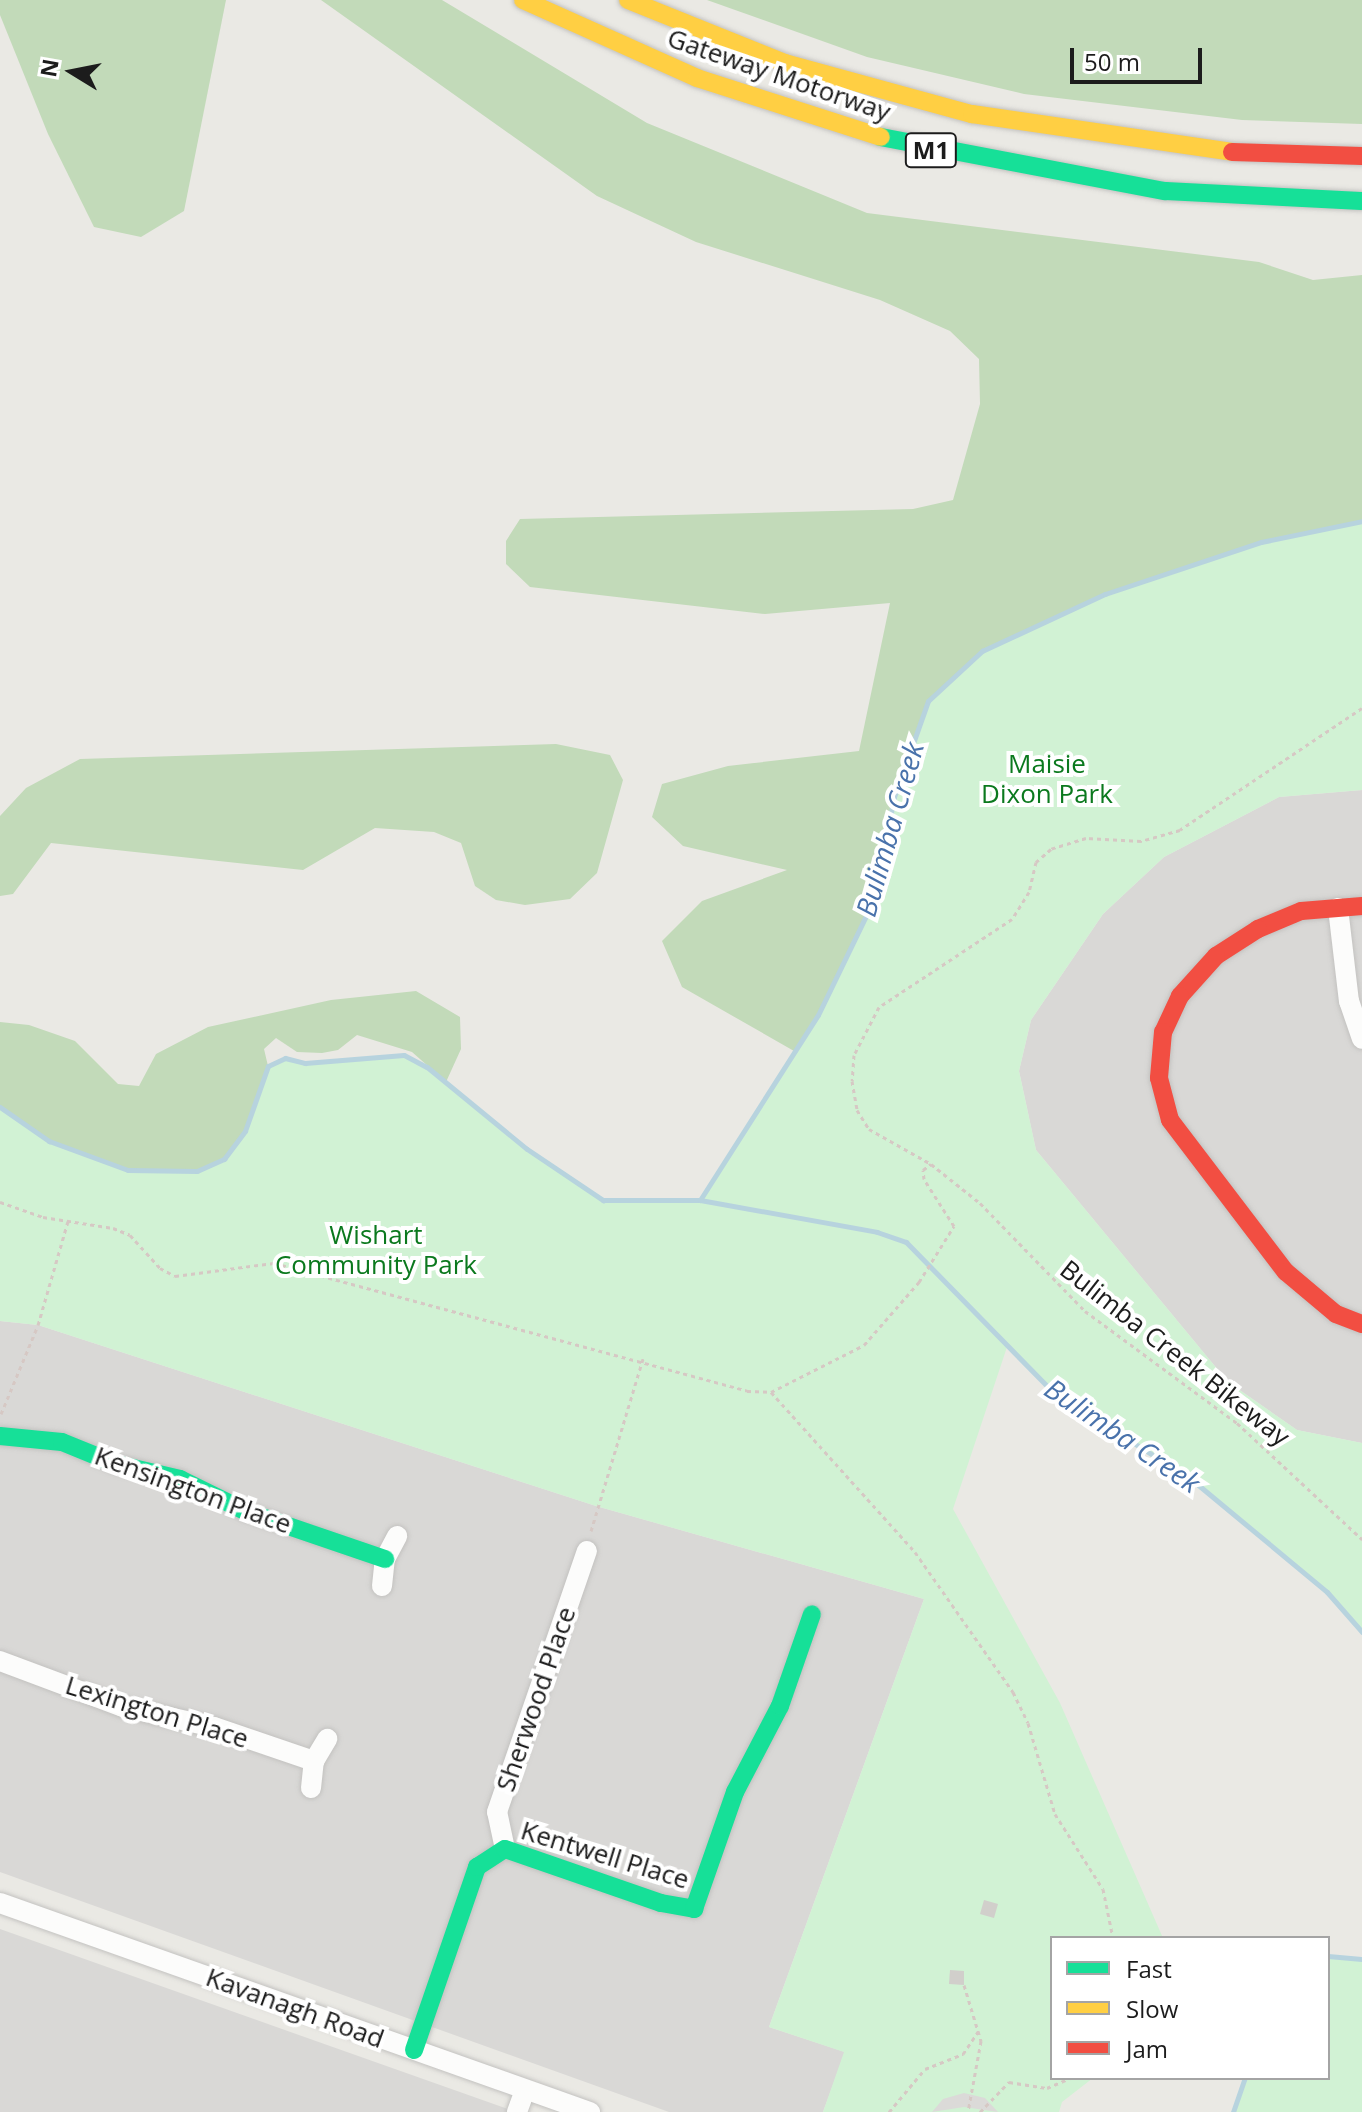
<!DOCTYPE html>
<style>
body{margin:0}
#map{position:relative;width:1362px;height:2112px;overflow:hidden;background:#eae9e4;font-family:"Open Sans",sans-serif}
div>[style]{position:absolute}
[style*='--x']{left:calc(var(--x)*1px);top:calc(var(--y)*1px);width:calc(var(--w)*1px);rotate:calc(var(--a)*1deg)}
.residential>*{inset:0;background:#d9d8d6}
.forest>*{inset:0;background:#c2dab9}
.park>*{inset:0;background:#d1f2d4}
.parking>*{inset:0;background:#dbdad8}
.stream>*{height:5px;margin:-2.5px;padding:0 2.5px;transform-origin:2.5px;border-radius:2.5px;background:#b7d3de}
.building>*{inset:0;background:#d1cfcb}
.path>*{height:3px;margin-top:-1.5px;transform-origin:0;background:repeating-linear-gradient(90deg,#d6c8c4 0 4px,transparent 0 8px)}
.roads{filter:drop-shadow(0 0 2px #c3c2c0) drop-shadow(0 0 2px #c3c2c0)}
.street>*{height:20px;margin:-10px;padding:0 10px;transform-origin:10px;border-radius:10px;background:#fcfcfb}
.fast>*{height:18px;margin:-9px;padding:0 9px;transform-origin:9px;border-radius:9px;background:#16e098}
.slow>*{height:18px;margin:-9px;padding:0 9px;transform-origin:9px;border-radius:9px;background:#ffcf43}
.jam>*{height:18px;margin:-9px;padding:0 9px;transform-origin:9px;border-radius:9px;background:#f24e42}
span{translate:-50% -50%;white-space:nowrap;text-align:center;line-height:1.15;-webkit-text-stroke:8px #fff;paint-order:stroke}
.shield-label span{padding:2px 6px;background:#fff;border:2px solid;border-radius:6px;-webkit-text-stroke-width:0}
.shield-label{font-size:24px;color:#1c1c1c;font-weight:700}
.street-label{font-size:26px;color:#1c1c1c}
.park-label{font-size:26px;color:#0b791e}
.water-label{font-size:28px;color:#4972ab;font-style:italic}
.legend{position:absolute;left:1050px;top:1936px;width:280px;height:144px;box-sizing:border-box;background:#fff;border:2px solid #a4a4a4;margin:0;padding:10px 14px;list-style:none;font-size:24px;color:#1c1c1c}
.legend li{display:flex;align-items:center;gap:16px;height:40px}
.legend b{width:40px;border:2px solid #a4a4a4}
.north{position:absolute;left:32px;top:32px;width:80px;height:80px;-webkit-text-stroke:6px #fff;paint-order:stroke;rotate:280deg;font-size:22px;font-weight:700;line-height:32px;text-align:center;color:#1c1c1c}
.north::after{content:'';display:block;margin:auto;width:28px;height:36px;background:#1c1c1c;clip-path:polygon(50% 0,100% 100%,50% 72%,0 100%)}
.scale{position:absolute;left:1070px;top:48px;width:132px;height:36px;box-sizing:border-box;border:4px solid #1c1c1c;border-top:0;padding-left:10px;font-size:24px;line-height:28px;white-space:nowrap;color:#1c1c1c;-webkit-text-stroke:6px #fff;paint-order:stroke}
</style>
<div id="map">
<div class="residential">
<i style="clip-path:polygon(1362px 790px,1362px 1443px,1297px 1430px,1228px 1382px,1036px 1150px,1019px 1071px,1031px 1020px,1103px 914px,1164px 857px,1279px 797px)"></i>
<i style="clip-path:polygon(0 1321px,38px 1325px,596px 1506px,924px 1599px,769px 2027px,845px 2052px,823px 2112px,669px 2112px,0 1872px)"></i>
<i style="clip-path:polygon(0 1929px,516px 2112px,0 2112px)"></i>
</div>
<div class="forest">
<i style="clip-path:polygon(0 0,226px 0,184px 211px,141px 237px,94px 227px,48px 134px,0 15px)"></i>
<i style="clip-path:polygon(321px 0,442px 0,647px 123px,867px 213px,1259px 262px,1313px 280px,1362px 275px,1362px 521px,1261px 542px,1105px 594px,982px 651px,894px 797px,874px 899px,818px 1015px,794px 1051px,682px 987px,662px 941px,702px 901px,787px 870px,683px 846px,652px 817px,662px 784px,728px 766px,859px 751px,890px 603px,765px 614px,530px 587px,506px 564px,506px 541px,520px 519px,913px 509px,953px 500px,980px 404px,979px 359px,950px 331px,880px 300px,696px 242px,597px 196px)"></i>
<i style="clip-path:polygon(707px 0,1362px 0,1362px 124px,1242px 120px,1024px 94px,867px 57px)"></i>
<i style="clip-path:polygon(556px 744px,610px 755px,623px 780px,597px 873px,570px 899px,525px 905px,496px 900px,475px 886px,461px 843px,434px 832px,375px 828px,303px 870px,51px 843px,13px 894px,0 896px,0 816px,26px 788px,80px 759px)"></i>
<i style="clip-path:polygon(416px 991px,460px 1017px,461px 1049px,446px 1082px,412px 1052px,357px 1035px,338px 1050px,322px 1053px,297px 1052px,276px 1038px,264px 1049px,268px 1066px,245px 1131px,224px 1159px,197px 1171px,128px 1170px,49px 1141px,0 1107px,0 1022px,29px 1025px,75px 1041px,118px 1084px,139px 1086px,156px 1054px,208px 1027px,331px 1000px)"></i>
</div>
<div class="park">
<i style="clip-path:polygon(1362px 521px,1362px 790px,1279px 797px,1164px 857px,1103px 914px,1031px 1020px,1019px 1071px,1036px 1150px,1228px 1382px,1297px 1430px,1362px 1443px,1362px 1632px,1327px 1592px,1191px 1479px,1054px 1393px,1008px 1344px,953px 1509px,1060px 1703px,1163px 1938px,1052px 1938px,1052px 2078px,1093px 2078px,1062px 2102px,1059px 2112px,823px 2112px,844px 2052px,769px 2027px,924px 1599px,596px 1506px,38px 1325px,0 1321px,0 1107px,49px 1141px,128px 1170px,197px 1171px,224px 1159px,245px 1131px,268px 1066px,285px 1058px,305px 1063px,404px 1055px,427px 1067px,527px 1149px,602px 1200px,700px 1200px,818px 1015px,874px 899px,894px 797px,928px 701px,982px 651px,1105px 594px,1261px 542px)"></i>
<i style="clip-path:polygon(1328px 1956px,1362px 1959px,1362px 2112px,1233px 2112px,1245px 2078px,1328px 2078px)"></i>
</div>
<div class="parking">
<i style="clip-path:polygon(964px 2093px,985px 2098px,998px 2112px,964px 2107px,932px 2112px,943px 2099px)"></i>
</div>
<div class="stream">
<i style="--x:0;--y:1107;--w:60;--a:34.8"></i>
<i style="--x:49;--y:1141;--w:84;--a:20.2"></i>
<i style="--x:128;--y:1170;--w:69;--a:0.8"></i>
<i style="--x:197;--y:1171;--w:30;--a:-24"></i>
<i style="--x:224;--y:1159;--w:35;--a:-53"></i>
<i style="--x:245;--y:1131;--w:69;--a:-70.5"></i>
<i style="--x:268;--y:1066;--w:19;--a:-25"></i>
<i style="--x:285;--y:1058;--w:21;--a:14"></i>
<i style="--x:305;--y:1063;--w:99;--a:-4.6"></i>
<i style="--x:404;--y:1055;--w:26;--a:28"></i>
<i style="--x:427;--y:1067;--w:129;--a:39.4"></i>
<i style="--x:527;--y:1149;--w:92;--a:33.9"></i>
<i style="--x:603;--y:1200;--w:97;--a:0"></i>
<i style="--x:700;--y:1200;--w:180;--a:10.2"></i>
<i style="--x:877;--y:1232;--w:31;--a:19"></i>
<i style="--x:906;--y:1242;--w:211;--a:45.6"></i>
<i style="--x:1054;--y:1393;--w:162;--a:32.1"></i>
<i style="--x:1191;--y:1479;--w:177;--a:39.7"></i>
<i style="--x:1327;--y:1592;--w:53;--a:48.8"></i>
<i style="--x:700;--y:1200;--w:219;--a:-57.5"></i>
<i style="--x:818;--y:1015;--w:129;--a:-64.2"></i>
<i style="--x:874;--y:899;--w:104;--a:-78.9"></i>
<i style="--x:894;--y:797;--w:102;--a:-70.5"></i>
<i style="--x:928;--y:701;--w:74;--a:-42.8"></i>
<i style="--x:982;--y:651;--w:136;--a:-24.9"></i>
<i style="--x:1105;--y:594;--w:164;--a:-18.4"></i>
<i style="--x:1261;--y:542;--w:103;--a:-11.7"></i>
<i style="--x:1328;--y:1956;--w:34;--a:5"></i>
<i style="--x:1233;--y:2112;--w:36;--a:-71"></i>
</div>
<div class="building">
<i style="clip-path:polygon(984px 1900px,998px 1904px,994px 1918px,980px 1914px)"></i>
<i style="clip-path:polygon(950px 1970px,964px 1971px,964px 1985px,949px 1984px)"></i>
</div>
<div class="path">
<i style="--x:1362;--y:708;--w:219;--a:146.2"></i>
<i style="--x:1180;--y:830;--w:41;--a:164.2"></i>
<i style="--x:1141;--y:841;--w:55;--a:-176.9"></i>
<i style="--x:1086;--y:838;--w:37;--a:163"></i>
<i style="--x:1051;--y:849;--w:20;--a:139"></i>
<i style="--x:1036;--y:862;--w:31;--a:103"></i>
<i style="--x:1029;--y:892;--w:32;--a:122"></i>
<i style="--x:1012;--y:919;--w:159;--a:146.5"></i>
<i style="--x:879;--y:1007;--w:54;--a:117.5"></i>
<i style="--x:854;--y:1055;--w:26;--a:94"></i>
<i style="--x:852;--y:1081;--w:29;--a:80"></i>
<i style="--x:857;--y:1110;--w:22;--a:58"></i>
<i style="--x:869;--y:1129;--w:71;--a:29.4"></i>
<i style="--x:931;--y:1164;--w:63;--a:38.5"></i>
<i style="--x:980;--y:1203;--w:151;--a:45.8"></i>
<i style="--x:1085;--y:1311;--w:189;--a:36.4"></i>
<i style="--x:1237;--y:1423;--w:171;--a:42.9"></i>
<i style="--x:0;--y:1202;--w:46;--a:19.2"></i>
<i style="--x:43;--y:1217;--w:71;--a:8.9"></i>
<i style="--x:113;--y:1228;--w:18;--a:22"></i>
<i style="--x:130;--y:1235;--w:45;--a:47.7"></i>
<i style="--x:160;--y:1268;--w:17;--a:28"></i>
<i style="--x:175;--y:1276;--w:100;--a:-7.5"></i>
<i style="--x:274;--y:1263;--w:490;--a:15.1"></i>
<i style="--x:747;--y:1391;--w:24;--a:2"></i>
<i style="--x:771;--y:1392;--w:104;--a:-26.8"></i>
<i style="--x:864;--y:1345;--w:84;--a:-48.9"></i>
<i style="--x:919;--y:1282;--w:66;--a:-58"></i>
<i style="--x:954;--y:1226;--w:56;--a:-122.6"></i>
<i style="--x:924;--y:1179;--w:9;--a:-96"></i>
<i style="--x:923;--y:1170;--w:10;--a:-37"></i>
<i style="--x:771;--y:1392;--w:215;--a:48"></i>
<i style="--x:915;--y:1552;--w:171;--a:55"></i>
<i style="--x:1013;--y:1692;--w:34;--a:64"></i>
<i style="--x:1028;--y:1723;--w:95;--a:73.5"></i>
<i style="--x:1055;--y:1814;--w:89;--a:57.4"></i>
<i style="--x:1103;--y:1889;--w:50;--a:78.5"></i>
<i style="--x:1;--y:1414;--w:96;--a:-67.4"></i>
<i style="--x:38;--y:1325;--w:108;--a:-73.9"></i>
<i style="--x:591;--y:1531;--w:180;--a:-73.2"></i>
<i style="--x:964;--y:1985;--w:59;--a:73.1"></i>
<i style="--x:981;--y:2041;--w:72;--a:100.4"></i>
<i style="--x:889;--y:2112;--w:56;--a:-50.1"></i>
<i style="--x:925;--y:2069;--w:41;--a:-21.5"></i>
<i style="--x:963;--y:2054;--w:29;--a:-56"></i>
<i style="--x:980;--y:2112;--w:42;--a:-46"></i>
<i style="--x:1009;--y:2082;--w:38;--a:9"></i>
<i style="--x:1047;--y:2088;--w:25;--a:-23"></i>
</div>
<div class="roads">
<div class="street">
<i style="--x:1338;--y:908;--w:94;--a:83.3"></i>
<i style="--x:1349;--y:1001;--w:40;--a:71.1"></i>
<i style="--x:382;--y:1586;--w:27;--a:-84"></i>
<i style="--x:385;--y:1559;--w:26;--a:-62"></i>
<i style="--x:0;--y:1661;--w:131;--a:20.5"></i>
<i style="--x:123;--y:1707;--w:93;--a:12.4"></i>
<i style="--x:214;--y:1727;--w:106;--a:18.8"></i>
<i style="--x:311;--y:1788;--w:27;--a:-84"></i>
<i style="--x:314;--y:1761;--w:26;--a:-59"></i>
<i style="--x:505;--y:1849;--w:38;--a:-102"></i>
<i style="--x:497;--y:1812;--w:276;--a:-71"></i>
<i style="--x:0;--y:1903;--w:626;--a:19.51"></i>
<i style="--x:517;--y:2112;--w:23;--a:-70"></i>
</div>
<div class="fast">
<i style="--x:881;--y:137;--w:289;--a:10.8"></i>
<i style="--x:1165;--y:191;--w:197;--a:2.9"></i>
<i style="--x:0;--y:1436;--w:62;--a:5.5"></i>
<i style="--x:62;--y:1442;--w:58;--a:22.2"></i>
<i style="--x:116;--y:1464;--w:66;--a:13.2"></i>
<i style="--x:180;--y:1479;--w:75;--a:26.2"></i>
<i style="--x:247;--y:1512;--w:146;--a:18.8"></i>
<i style="--x:414;--y:2050;--w:194;--a:-71"></i>
<i style="--x:477;--y:1867;--w:33;--a:-33"></i>
<i style="--x:505;--y:1849;--w:165;--a:19.1"></i>
<i style="--x:661;--y:1903;--w:34;--a:10"></i>
<i style="--x:694;--y:1909;--w:124;--a:-70.7"></i>
<i style="--x:735;--y:1792;--w:97;--a:-62.4"></i>
<i style="--x:780;--y:1706;--w:97;--a:-70.8"></i>
</div>
<div class="slow">
<i style="--x:523;--y:0;--w:191;--a:24.1"></i>
<i style="--x:697;--y:78;--w:193;--a:17.8"></i>
<i style="--x:628;--y:0;--w:169;--a:21.9"></i>
<i style="--x:785;--y:63;--w:194;--a:15.3"></i>
<i style="--x:972;--y:114;--w:263;--a:8.3"></i>
</div>
<div class="jam">
<i style="--x:1232;--y:152;--w:130;--a:1.8"></i>
<i style="--x:1362;--y:906;--w:61;--a:175.3"></i>
<i style="--x:1301;--y:911;--w:47;--a:157.3"></i>
<i style="--x:1258;--y:929;--w:50;--a:147.3"></i>
<i style="--x:1216;--y:956;--w:54;--a:132"></i>
<i style="--x:1180;--y:996;--w:40;--a:115"></i>
<i style="--x:1163;--y:1032;--w:46;--a:95"></i>
<i style="--x:1159;--y:1078;--w:43;--a:75.3"></i>
<i style="--x:1170;--y:1120;--w:191;--a:52.7"></i>
<i style="--x:1286;--y:1272;--w:65;--a:40"></i>
<i style="--x:1336;--y:1314;--w:28;--a:21"></i>
</div>
</div>
<div class="shield-label">
<span style="left:931px;top:150px">M1</span>
</div>
<div class="street-label">
<span style="left:779px;top:75px;rotate:19deg">Gateway Motorway</span>
<span style="left:1175px;top:1353px;rotate:38deg">Bulimba Creek Bikeway</span>
<span style="left:193px;top:1490px;rotate:20deg">Kensington Place</span>
<span style="left:536px;top:1699px;rotate:-71deg">Sherwood Place</span>
<span style="left:157px;top:1712px;rotate:17deg">Lexington Place</span>
<span style="left:605px;top:1855px;rotate:17deg">Kentwell Place</span>
<span style="left:295px;top:2008px;rotate:20deg">Kavanagh Road</span>
</div>
<div class="park-label">
<span style="left:1047px;top:779px">Maisie<br>Dixon Park</span>
<span style="left:376px;top:1250px">Wishart<br>Community Park</span>
</div>
<div class="water-label">
<span style="left:889px;top:829px;rotate:-74deg">Bulimba Creek</span>
<span style="left:1123px;top:1435px;rotate:34deg">Bulimba Creek</span>
</div>
<ul class="legend">
<li><b style="height:10px;background:#16e098"></b>Fast</li>
<li><b style="height:10px;background:#ffcf43"></b>Slow</li>
<li><b style="height:10px;background:#f24e42"></b>Jam</li>
</ul>
<div class="north">N</div>
<div class="scale">50 m</div>
</div>
